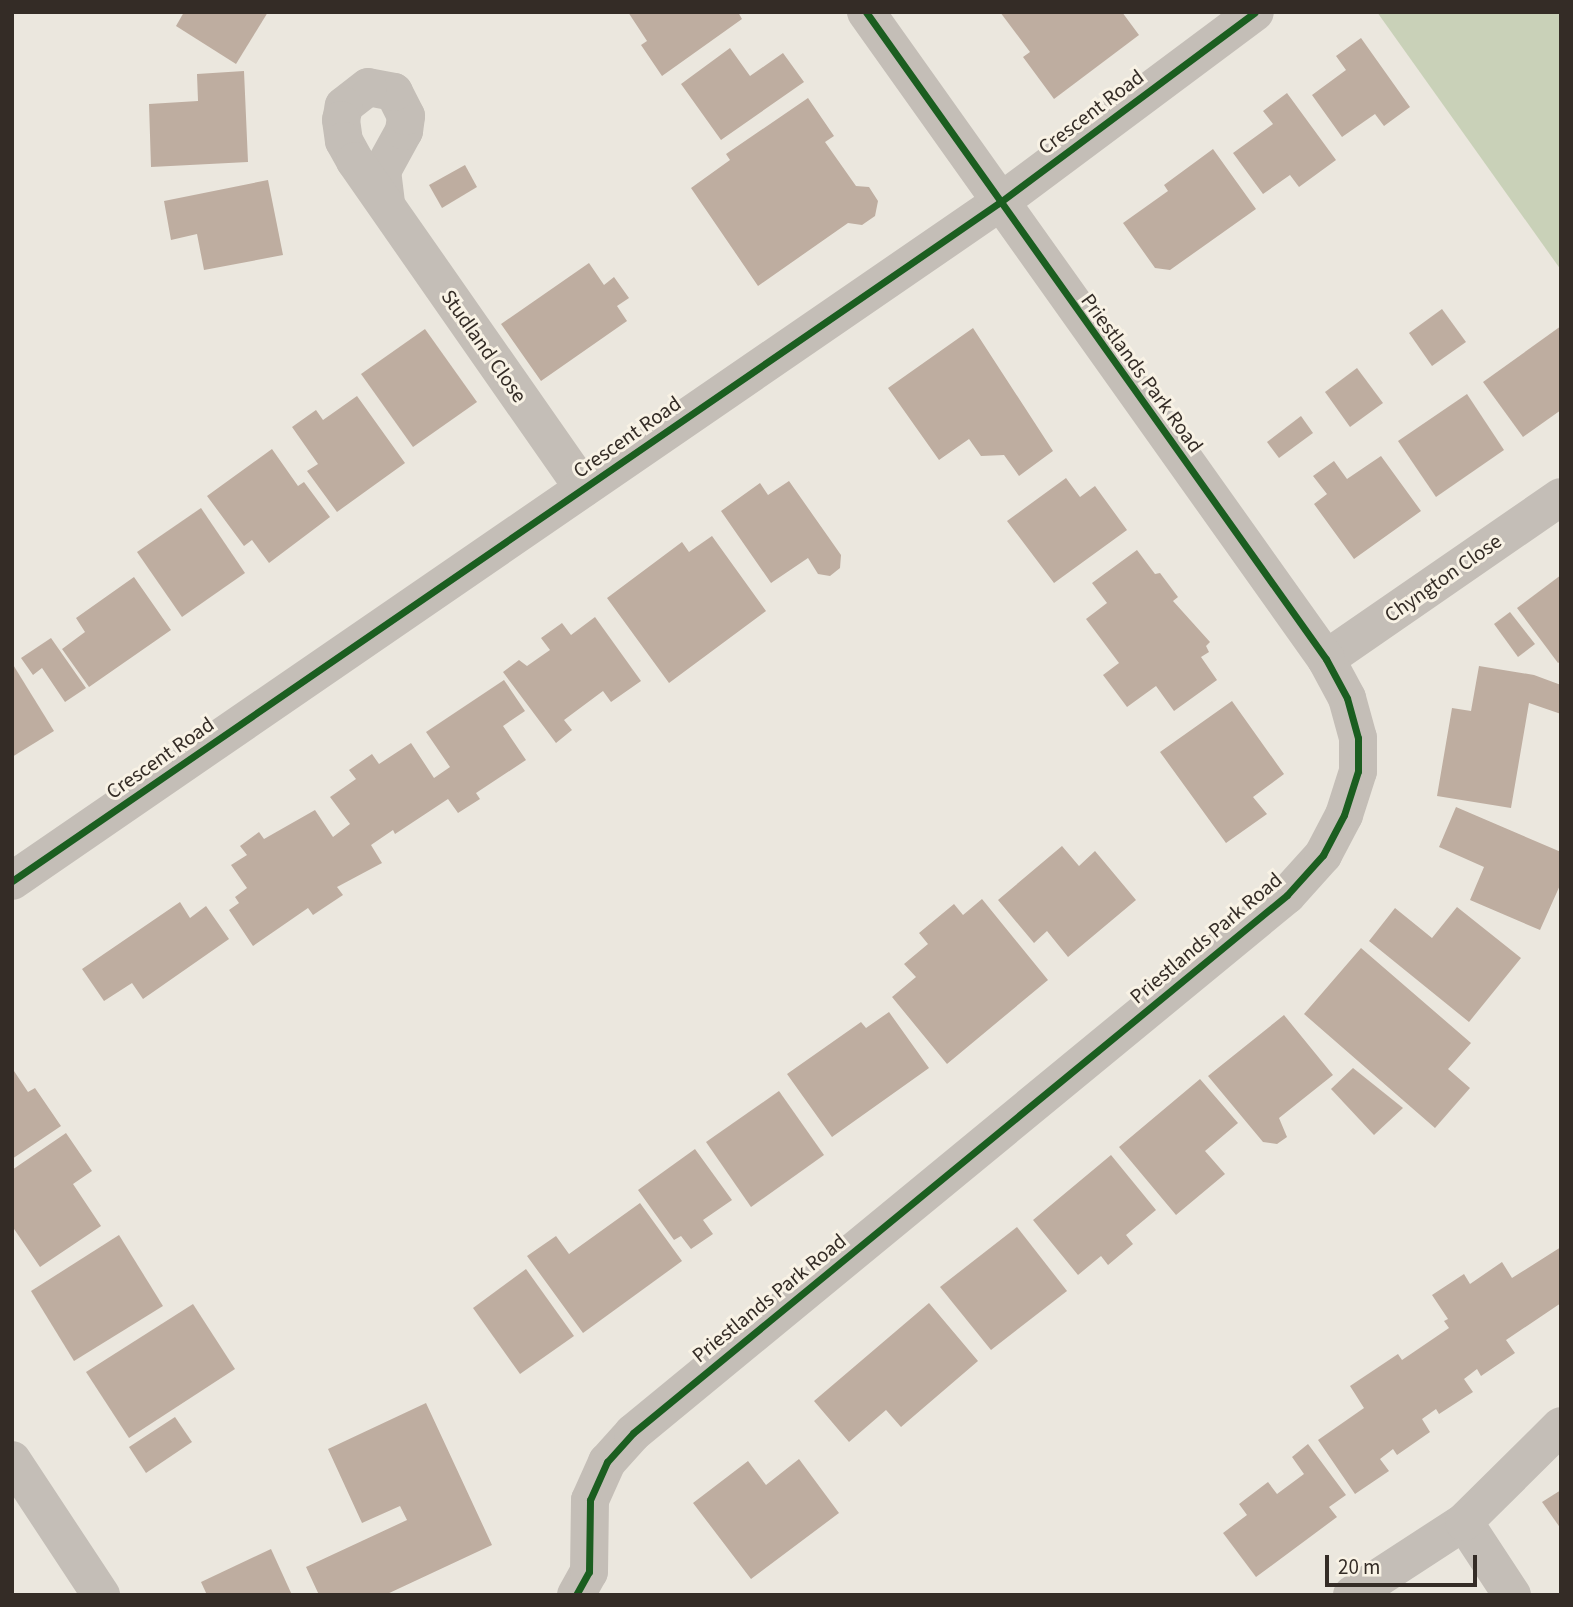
<!DOCTYPE html>
<style>
body{margin:0}
#map{position:relative;width:1573px;height:1607px;overflow:hidden;background:#ebe7de;font-family:"Source Sans 3",sans-serif}
div>[style]{position:absolute}
[style*='--x']{left:calc(var(--x)*1px);top:calc(var(--y)*1px);width:calc(var(--w)*1px);rotate:calc(var(--a)*1deg)}
.green>*{inset:0;background:#c9d1b8}
.building>*{inset:0;background:#beada0}
.minor>*{height:38px;margin:-19px;padding:0 19px;transform-origin:19px;border-radius:19px;background:#c4beb7}
.cycleway>*{height:7px;margin:-3.5px;padding:0 3.5px;transform-origin:3.5px;border-radius:3.5px;background:#1b5e20}
span{translate:-50% -50%;white-space:nowrap;text-align:center;line-height:1.15;-webkit-text-stroke:6px #f8f2e5;paint-order:stroke}
.street-label{font-size:21px;color:#342c26}
.frame{position:absolute;inset:0;border:14px solid #342c26;pointer-events:none}
.scale{position:absolute;left:1325px;top:1555px;width:152px;height:32px;box-sizing:border-box;border:4px solid #342c26;border-top:0;padding-left:9px;font-size:21px;line-height:24px;white-space:nowrap;color:#342c26;-webkit-text-stroke:5px #f8f2e5;paint-order:stroke}
</style>
<div id="map">
<div class="green">
<i style="clip-path:polygon(1377px 12px,1561px 12px,1561px 270px)"></i>
</div>
<div class="building">
<i style="clip-path:polygon(184px 12px,268px 12px,236px 64px,176px 26px)"></i>
<i style="clip-path:polygon(628px 12px,738px 12px,742px 19px,662px 76px,641px 45px,647px 41px)"></i>
<i style="clip-path:polygon(1000px 12px,1122px 12px,1139px 35px,1054px 99px,1023px 57px,1030px 52px)"></i>
<i style="clip-path:polygon(1361px 38px,1410px 107px,1384px 126px,1375px 114px,1342px 137px,1312px 95px,1346px 70px,1336px 56px)"></i>
<i style="clip-path:polygon(730px 48px,750px 76px,783px 53px,804px 82px,721px 140px,681px 84px)"></i>
<i style="clip-path:polygon(244px 71px,248px 162px,151px 167px,149px 104px,198px 101px,197px 74px)"></i>
<i style="clip-path:polygon(1287px 93px,1336px 160px,1299px 187px,1290px 175px,1263px 194px,1233px 153px,1273px 124px,1263px 111px)"></i>
<i style="clip-path:polygon(808px 98px,834px 136px,825px 142px,856px 186px,869px 187px,878px 201px,875px 216px,862px 225px,848px 223px,758px 286px,691px 188px,730px 160px,726px 154px)"></i>
<i style="clip-path:polygon(1213px 149px,1256px 209px,1170px 270px,1155px 268px,1123px 223px,1168px 191px,1164px 185px)"></i>
<i style="clip-path:polygon(465px 165px,477px 187px,442px 208px,429px 185px)"></i>
<i style="clip-path:polygon(268px 180px,283px 255px,204px 270px,197px 234px,171px 240px,164px 201px)"></i>
<i style="clip-path:polygon(589px 263px,604px 285px,614px 277px,629px 298px,617px 306px,627px 321px,541px 381px,501px 324px)"></i>
<i style="clip-path:polygon(1442px 309px,1466px 342px,1432px 366px,1409px 333px)"></i>
<i style="clip-path:polygon(1561px 326px,1561px 410px,1523px 437px,1483px 382px)"></i>
<i style="clip-path:polygon(973px 328px,1053px 451px,1019px 476px,1004px 455px,981px 456px,969px 439px,939px 460px,888px 388px)"></i>
<i style="clip-path:polygon(425px 329px,477px 402px,413px 447px,361px 374px)"></i>
<i style="clip-path:polygon(1357px 368px,1383px 403px,1350px 427px,1325px 392px)"></i>
<i style="clip-path:polygon(1467px 394px,1504px 450px,1436px 497px,1398px 441px)"></i>
<i style="clip-path:polygon(357px 396px,405px 463px,337px 512px,307px 471px,318px 464px,292px 427px,316px 410px,323px 420px)"></i>
<i style="clip-path:polygon(1301px 416px,1313px 433px,1279px 458px,1267px 442px)"></i>
<i style="clip-path:polygon(272px 449px,298px 486px,304px 482px,330px 517px,269px 563px,252px 540px,244px 546px,207px 496px)"></i>
<i style="clip-path:polygon(1381px 456px,1421px 511px,1354px 559px,1314px 504px,1327px 494px,1313px 476px,1334px 461px,1347px 479px)"></i>
<i style="clip-path:polygon(1066px 478px,1080px 497px,1095px 486px,1127px 530px,1054px 583px,1007px 521px)"></i>
<i style="clip-path:polygon(789px 481px,841px 555px,840px 568px,830px 576px,818px 574px,808px 558px,771px 583px,721px 511px,760px 483px,768px 495px)"></i>
<i style="clip-path:polygon(201px 508px,245px 573px,182px 617px,137px 552px)"></i>
<i style="clip-path:polygon(712px 536px,766px 611px,669px 683px,607px 598px,682px 542px,689px 552px)"></i>
<i style="clip-path:polygon(1137px 550px,1155px 574px,1160px 573px,1178px 597px,1173px 601px,1210px 642px,1206px 646px,1209px 652px,1201px 657px,1217px 680px,1174px 711px,1156px 686px,1127px 707px,1103px 675px,1119px 663px,1086px 619px,1107px 603px,1092px 583px)"></i>
<i style="clip-path:polygon(1561px 575px,1561px 661px,1558px 663px,1517px 608px)"></i>
<i style="clip-path:polygon(134px 577px,171px 630px,89px 687px,62px 649px,85px 632px,76px 618px)"></i>
<i style="clip-path:polygon(1510px 612px,1535px 644px,1518px 657px,1494px 624px)"></i>
<i style="clip-path:polygon(595px 617px,641px 681px,611px 702px,603px 691px,564px 720px,572px 730px,556px 743px,503px 672px,519px 660px,527px 666px,550px 650px,541px 638px,562px 623px,571px 635px)"></i>
<i style="clip-path:polygon(51px 638px,86px 688px,65px 702px,42px 668px,33px 675px,21px 658px)"></i>
<i style="clip-path:polygon(12px 663px,54px 731px,12px 757px)"></i>
<i style="clip-path:polygon(1479px 666px,1534px 675px,1561px 685px,1561px 714px,1529px 703px,1511px 808px,1437px 796px,1452px 708px,1471px 711px)"></i>
<i style="clip-path:polygon(504px 680px,525px 711px,503px 726px,526px 760px,476px 793px,480px 799px,458px 813px,448px 799px,395px 834px,393px 830px,371px 845px,382px 863px,337px 887px,343px 895px,313px 915px,308px 908px,253px 946px,229px 910px,239px 903px,235px 897px,247px 888px,231px 865px,247px 855px,240px 846px,259px 832px,264px 839px,315px 810px,333px 837px,350px 824px,330px 797px,356px 779px,349px 770px,372px 754px,379px 764px,411px 743px,434px 778px,450px 767px,426px 732px)"></i>
<i style="clip-path:polygon(1232px 701px,1284px 774px,1253px 797px,1267px 814px,1226px 843px,1160px 752px)"></i>
<i style="clip-path:polygon(1456px 807px,1561px 852px,1561px 883px,1540px 930px,1470px 900px,1484px 867px,1439px 847px)"></i>
<i style="clip-path:polygon(1062px 846px,1079px 866px,1095px 851px,1136px 900px,1068px 957px,1047px 931px,1034px 943px,998px 900px)"></i>
<i style="clip-path:polygon(982px 899px,1048px 980px,947px 1064px,892px 997px,916px 977px,904px 964px,928px 944px,919px 933px,954px 904px,963px 915px)"></i>
<i style="clip-path:polygon(180px 902px,190px 918px,206px 906px,229px 939px,143px 999px,132px 983px,104px 1001px,82px 969px)"></i>
<i style="clip-path:polygon(1457px 907px,1521px 958px,1469px 1022px,1369px 941px,1395px 908px,1432px 938px)"></i>
<i style="clip-path:polygon(1361px 948px,1471px 1043px,1448px 1069px,1470px 1088px,1435px 1128px,1304px 1014px)"></i>
<i style="clip-path:polygon(889px 1012px,929px 1068px,832px 1137px,787px 1074px,861px 1022px,866px 1028px)"></i>
<i style="clip-path:polygon(1284px 1015px,1333px 1075px,1279px 1118px,1287px 1137px,1277px 1144px,1263px 1142px,1208px 1076px)"></i>
<i style="clip-path:polygon(12px 1068px,28px 1092px,35px 1088px,61px 1126px,12px 1159px)"></i>
<i style="clip-path:polygon(1353px 1068px,1403px 1108px,1374px 1135px,1331px 1089px)"></i>
<i style="clip-path:polygon(1200px 1079px,1238px 1123px,1205px 1151px,1225px 1174px,1176px 1215px,1119px 1147px)"></i>
<i style="clip-path:polygon(779px 1091px,824px 1155px,751px 1207px,706px 1142px)"></i>
<i style="clip-path:polygon(66px 1133px,92px 1171px,73px 1184px,101px 1226px,40px 1267px,12px 1226px,12px 1170px)"></i>
<i style="clip-path:polygon(695px 1149px,732px 1200px,703px 1220px,713px 1234px,691px 1249px,681px 1236px,674px 1240px,638px 1190px)"></i>
<i style="clip-path:polygon(1111px 1155px,1156px 1210px,1126px 1235px,1133px 1244px,1108px 1265px,1101px 1256px,1078px 1275px,1033px 1220px)"></i>
<i style="clip-path:polygon(640px 1203px,682px 1261px,583px 1333px,527px 1256px,556px 1236px,569px 1254px)"></i>
<i style="clip-path:polygon(1017px 1227px,1067px 1291px,991px 1350px,940px 1287px)"></i>
<i style="clip-path:polygon(119px 1235px,163px 1306px,74px 1361px,31px 1291px)"></i>
<i style="clip-path:polygon(1561px 1247px,1561px 1303px,1506px 1340px,1515px 1353px,1481px 1376px,1477px 1369px,1464px 1379px,1473px 1392px,1439px 1414px,1436px 1409px,1422px 1419px,1430px 1432px,1397px 1455px,1393px 1449px,1380px 1459px,1389px 1471px,1355px 1494px,1318px 1440px,1364px 1408px,1350px 1386px,1398px 1354px,1402px 1360px,1449px 1328px,1444px 1321px,1448px 1319px,1432px 1295px,1464px 1274px,1470px 1284px,1502px 1262px,1512px 1278px)"></i>
<i style="clip-path:polygon(526px 1269px,574px 1336px,520px 1374px,473px 1308px)"></i>
<i style="clip-path:polygon(929px 1303px,978px 1361px,901px 1427px,886px 1410px,849px 1442px,814px 1401px)"></i>
<i style="clip-path:polygon(193px 1304px,235px 1369px,129px 1438px,86px 1372px)"></i>
<i style="clip-path:polygon(426px 1403px,492px 1545px,385px 1595px,319px 1595px,306px 1567px,407px 1520px,400px 1506px,362px 1523px,328px 1449px)"></i>
<i style="clip-path:polygon(175px 1417px,192px 1442px,146px 1473px,129px 1447px)"></i>
<i style="clip-path:polygon(1308px 1444px,1346px 1495px,1329px 1507px,1337px 1517px,1256px 1577px,1223px 1533px,1247px 1515px,1239px 1504px,1268px 1482px,1277px 1494px,1304px 1474px,1292px 1457px)"></i>
<i style="clip-path:polygon(799px 1459px,839px 1513px,751px 1579px,693px 1503px,748px 1461px,766px 1485px)"></i>
<i style="clip-path:polygon(1561px 1490px,1561px 1529px,1542px 1502px)"></i>
<i style="clip-path:polygon(271px 1549px,292px 1595px,207px 1595px,201px 1582px)"></i>
</div>
<div class="minor">
<i style="--x:386;--y:203;--w:32;--a:-97"></i>
<i style="--x:382;--y:171;--w:46;--a:-61.2"></i>
<i style="--x:404;--y:131;--w:15;--a:-82"></i>
<i style="--x:406;--y:116;--w:27;--a:-117"></i>
<i style="--x:394;--y:92;--w:26;--a:-169"></i>
<i style="--x:368;--y:87;--w:31;--a:142"></i>
<i style="--x:344;--y:106;--w:14;--a:102"></i>
<i style="--x:341;--y:120;--w:21;--a:82"></i>
<i style="--x:344;--y:141;--w:23;--a:61"></i>
<i style="--x:355;--y:161;--w:399;--a:55.1"></i>
<i style="--x:1326;--y:659;--w:285;--a:-34.6"></i>
<i style="--x:12;--y:881;--w:1197;--a:-34.49"></i>
<i style="--x:999;--y:203;--w:319;--a:-36.7"></i>
<i style="--x:12;--y:1460;--w:162;--a:56.6"></i>
<i style="--x:576;--y:1595;--w:26;--a:-61"></i>
<i style="--x:589;--y:1572;--w:72;--a:-89.2"></i>
<i style="--x:590;--y:1500;--w:42;--a:-65.9"></i>
<i style="--x:607;--y:1462;--w:39;--a:-48"></i>
<i style="--x:633;--y:1433;--w:847;--a:-39.44"></i>
<i style="--x:1287;--y:895;--w:54;--a:-48"></i>
<i style="--x:1323;--y:855;--w:45;--a:-62.3"></i>
<i style="--x:1344;--y:815;--w:46;--a:-72.3"></i>
<i style="--x:1358;--y:771;--w:33;--a:-90"></i>
<i style="--x:1358;--y:738;--w:41;--a:-105.4"></i>
<i style="--x:1347;--y:698;--w:44;--a:-118.3"></i>
<i style="--x:1326;--y:659;--w:794;--a:-125.41"></i>
<i style="--x:1352;--y:1595;--w:134;--a:-33.1"></i>
<i style="--x:1512;--y:1595;--w:87;--a:-123.3"></i>
<i style="--x:1464;--y:1522;--w:136;--a:-44.7"></i>
</div>
<div class="cycleway">
<i style="--x:12;--y:881;--w:1197;--a:-34.49"></i>
<i style="--x:999;--y:203;--w:319;--a:-36.7"></i>
<i style="--x:576;--y:1595;--w:26;--a:-61"></i>
<i style="--x:589;--y:1572;--w:72;--a:-89.2"></i>
<i style="--x:590;--y:1500;--w:42;--a:-65.9"></i>
<i style="--x:607;--y:1462;--w:39;--a:-48"></i>
<i style="--x:633;--y:1433;--w:847;--a:-39.44"></i>
<i style="--x:1287;--y:895;--w:54;--a:-48"></i>
<i style="--x:1323;--y:855;--w:45;--a:-62.3"></i>
<i style="--x:1344;--y:815;--w:46;--a:-72.3"></i>
<i style="--x:1358;--y:771;--w:33;--a:-90"></i>
<i style="--x:1358;--y:738;--w:41;--a:-105.4"></i>
<i style="--x:1347;--y:698;--w:44;--a:-118.3"></i>
<i style="--x:1326;--y:659;--w:794;--a:-125.41"></i>
</div>
<div class="street-label">
<span style="left:1091px;top:112px;rotate:-37deg">Crescent Road</span>
<span style="left:484px;top:346px;rotate:55deg">Studland Close</span>
<span style="left:1142px;top:373px;rotate:54deg">Priestlands Park Road</span>
<span style="left:627px;top:437px;rotate:-35deg">Crescent Road</span>
<span style="left:1443px;top:578px;rotate:-35deg">Chyngton Close</span>
<span style="left:160px;top:758px;rotate:-35deg">Crescent Road</span>
<span style="left:1206px;top:938px;rotate:-40deg">Priestlands Park Road</span>
<span style="left:769px;top:1298px;rotate:-39deg">Priestlands Park Road</span>
</div>
<div class="frame"></div>
<div class="scale">20 m</div>
</div>
